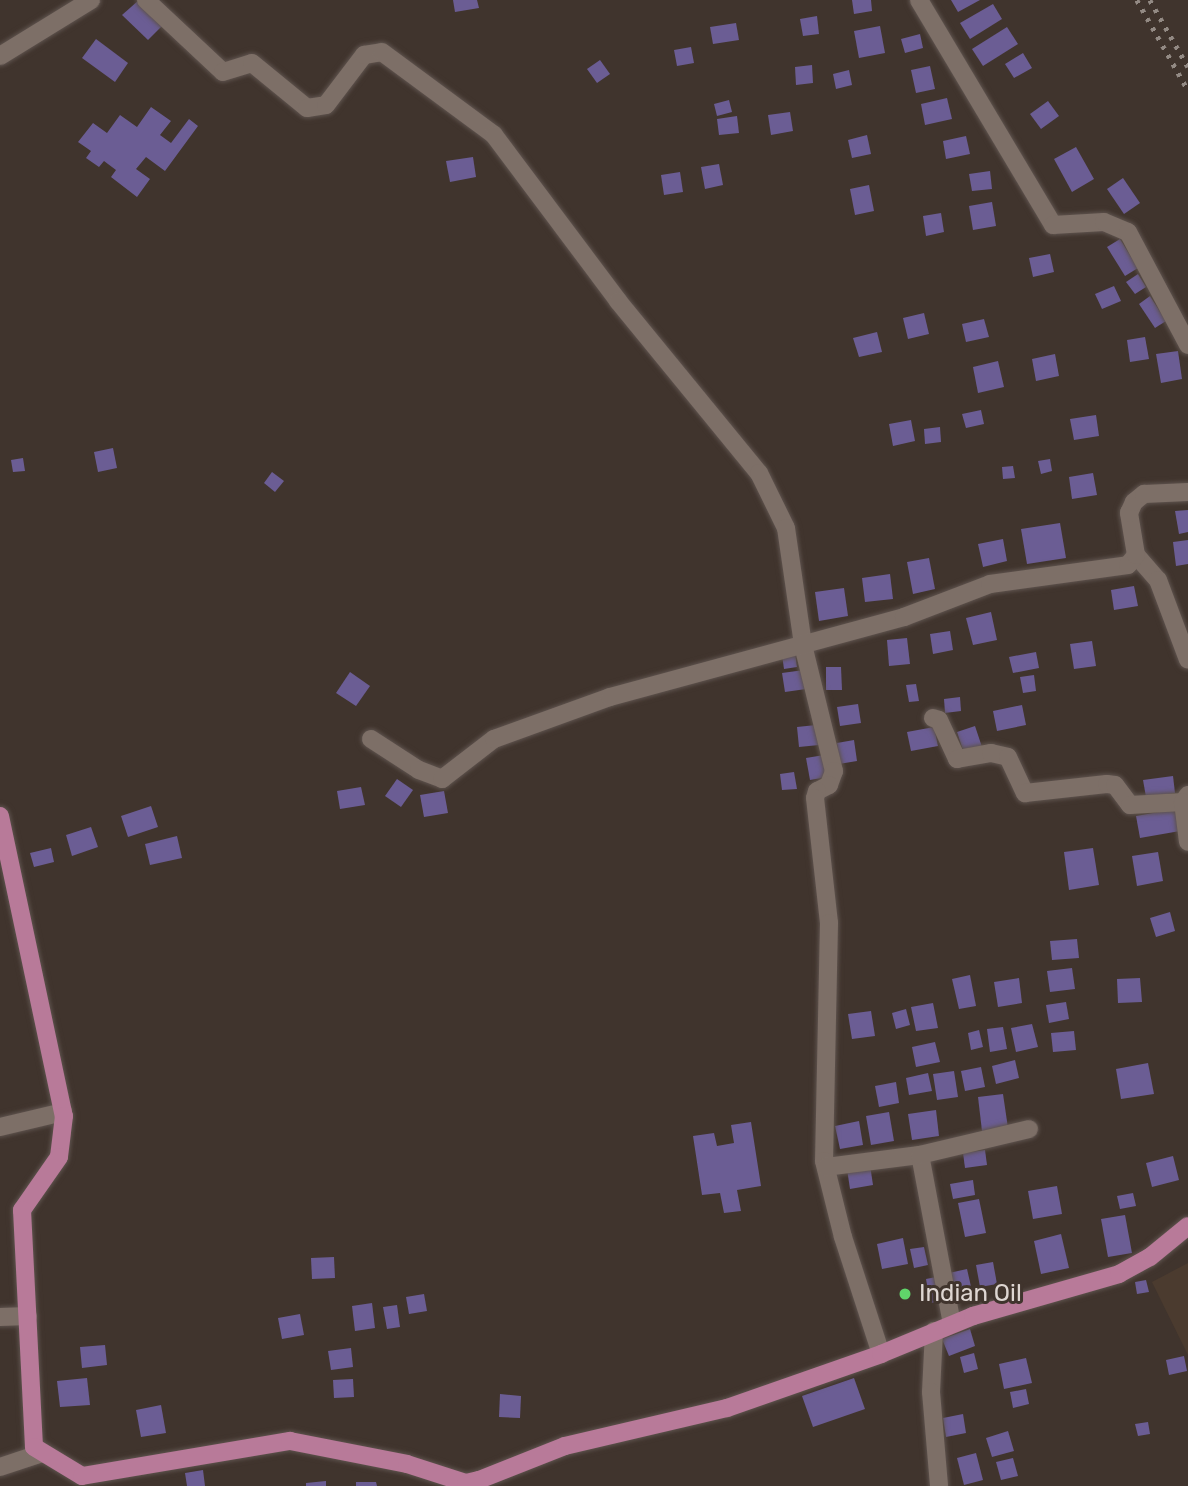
<!DOCTYPE html>
<style>
body{margin:0}
#map{position:relative;width:1188px;height:1486px;overflow:hidden;background:#40342d;font-family:Rubik,sans-serif}
div>[style]{position:absolute}
[style*='--x']{left:calc(var(--x)*1px);top:calc(var(--y)*1px);width:calc(var(--w)*1px);rotate:calc(var(--a)*1deg)}
.education>*{inset:0;background:#4b3b2f}
.building>*{inset:0;background:#6b5d94}
.roads{filter:drop-shadow(0 0 2px #5e534e) drop-shadow(0 0 2px #5e534e)}
.minor>*{height:18px;margin:-9px;padding:0 9px;transform-origin:9px;border-radius:9px;background:#7d6f67}
.major>*{height:18px;margin:-9px;padding:0 9px;transform-origin:9px;border-radius:9px;background:#b87a99}
.rail>*{height:4.5px;margin-top:-2.25px;transform-origin:0;background:repeating-linear-gradient(90deg,#938a84 0 3.5px,transparent 0 10.5px)}
.dots>*{width:19px;height:19px;translate:-50% -50%;box-sizing:border-box;border:4px solid #40342d;border-radius:50%}
span{translate:-50% -50%;white-space:nowrap;text-align:center;line-height:1.15;-webkit-text-stroke:6px #40342d;paint-order:stroke}
.poi-label{font-size:24px;color:#ded6d2}
.left{translate:0 -50%;text-align:left}
</style>
<div id="map">
<div class="education">
<i style="clip-path:polygon(1188px 1263px,1188px 1355px,1152px 1282px)"></i>
</div>
<div class="building">
<i style="clip-path:polygon(139px 0,164px 24px,148px 40px,122px 15px)"></i>
<i style="clip-path:polygon(453px 0,477px 0,479px 8px,455px 12px)"></i>
<i style="clip-path:polygon(852px 0,871px 0,872px 11px,854px 14px)"></i>
<i style="clip-path:polygon(951px 0,980px 0,958px 12px)"></i>
<i style="clip-path:polygon(993px 4px,1002px 19px,970px 39px,960px 23px)"></i>
<i style="clip-path:polygon(817px 16px,819px 34px,803px 36px,800px 19px)"></i>
<i style="clip-path:polygon(736px 23px,739px 40px,713px 44px,710px 27px)"></i>
<i style="clip-path:polygon(880px 26px,885px 53px,859px 58px,854px 31px)"></i>
<i style="clip-path:polygon(1007px 27px,1018px 44px,983px 66px,972px 49px)"></i>
<i style="clip-path:polygon(920px 34px,923px 48px,905px 53px,901px 39px)"></i>
<i style="clip-path:polygon(96px 39px,128px 63px,115px 82px,82px 58px)"></i>
<i style="clip-path:polygon(691px 47px,694px 63px,677px 66px,674px 50px)"></i>
<i style="clip-path:polygon(1023px 53px,1032px 68px,1014px 78px,1005px 64px)"></i>
<i style="clip-path:polygon(600px 60px,610px 74px,597px 83px,587px 69px)"></i>
<i style="clip-path:polygon(812px 65px,813px 83px,796px 85px,795px 67px)"></i>
<i style="clip-path:polygon(930px 66px,935px 89px,916px 93px,911px 70px)"></i>
<i style="clip-path:polygon(849px 70px,852px 85px,836px 89px,833px 74px)"></i>
<i style="clip-path:polygon(947px 98px,952px 119px,925px 125px,921px 104px)"></i>
<i style="clip-path:polygon(729px 100px,732px 112px,717px 116px,714px 104px)"></i>
<i style="clip-path:polygon(1048px 101px,1059px 116px,1041px 129px,1030px 114px)"></i>
<i style="clip-path:polygon(151px 107px,171px 121px,160px 135px,171px 143px,189px 119px,198px 126px,165px 171px,146px 157px,136px 169px,150px 179px,137px 197px,111px 177px,116px 170px,104px 161px,99px 167px,86px 158px,91px 151px,78px 142px,93px 123px,107px 133px,120px 115px,137px 127px)"></i>
<i style="clip-path:polygon(790px 112px,793px 131px,771px 135px,768px 115px)"></i>
<i style="clip-path:polygon(737px 116px,739px 133px,719px 135px,717px 119px)"></i>
<i style="clip-path:polygon(867px 135px,871px 154px,852px 158px,848px 140px)"></i>
<i style="clip-path:polygon(966px 136px,970px 154px,946px 159px,943px 141px)"></i>
<i style="clip-path:polygon(1076px 147px,1094px 179px,1072px 192px,1054px 159px)"></i>
<i style="clip-path:polygon(473px 157px,476px 177px,450px 182px,446px 161px)"></i>
<i style="clip-path:polygon(719px 164px,723px 185px,705px 189px,701px 167px)"></i>
<i style="clip-path:polygon(990px 171px,992px 189px,972px 191px,969px 174px)"></i>
<i style="clip-path:polygon(680px 172px,683px 192px,664px 195px,661px 175px)"></i>
<i style="clip-path:polygon(1123px 178px,1140px 203px,1124px 214px,1107px 189px)"></i>
<i style="clip-path:polygon(869px 185px,874px 211px,855px 215px,850px 189px)"></i>
<i style="clip-path:polygon(992px 202px,996px 226px,973px 230px,969px 206px)"></i>
<i style="clip-path:polygon(941px 213px,944px 232px,926px 236px,923px 216px)"></i>
<i style="clip-path:polygon(1120px 239px,1138px 268px,1125px 276px,1107px 247px)"></i>
<i style="clip-path:polygon(1050px 254px,1054px 272px,1033px 277px,1029px 258px)"></i>
<i style="clip-path:polygon(1138px 274px,1146px 287px,1135px 294px,1126px 282px)"></i>
<i style="clip-path:polygon(1114px 286px,1121px 301px,1102px 309px,1095px 294px)"></i>
<i style="clip-path:polygon(1150px 296px,1166px 321px,1155px 328px,1139px 304px)"></i>
<i style="clip-path:polygon(924px 313px,929px 334px,908px 339px,903px 318px)"></i>
<i style="clip-path:polygon(984px 319px,989px 337px,966px 342px,962px 324px)"></i>
<i style="clip-path:polygon(877px 332px,882px 352px,859px 357px,853px 338px)"></i>
<i style="clip-path:polygon(1145px 337px,1149px 359px,1130px 362px,1127px 340px)"></i>
<i style="clip-path:polygon(1178px 351px,1182px 379px,1161px 383px,1156px 354px)"></i>
<i style="clip-path:polygon(1055px 354px,1059px 376px,1036px 381px,1032px 359px)"></i>
<i style="clip-path:polygon(998px 361px,1004px 387px,978px 393px,973px 367px)"></i>
<i style="clip-path:polygon(981px 410px,984px 424px,966px 428px,962px 414px)"></i>
<i style="clip-path:polygon(1096px 415px,1099px 436px,1074px 440px,1070px 419px)"></i>
<i style="clip-path:polygon(911px 420px,915px 441px,893px 446px,889px 424px)"></i>
<i style="clip-path:polygon(940px 427px,941px 442px,925px 444px,924px 429px)"></i>
<i style="clip-path:polygon(113px 448px,117px 468px,98px 472px,94px 452px)"></i>
<i style="clip-path:polygon(23px 458px,25px 471px,13px 472px,11px 460px)"></i>
<i style="clip-path:polygon(1050px 459px,1052px 471px,1041px 474px,1038px 461px)"></i>
<i style="clip-path:polygon(1013px 466px,1015px 478px,1003px 479px,1002px 467px)"></i>
<i style="clip-path:polygon(272px 472px,284px 481px,275px 492px,264px 483px)"></i>
<i style="clip-path:polygon(1093px 473px,1097px 495px,1072px 499px,1069px 477px)"></i>
<i style="clip-path:polygon(1188px 510px,1188px 532px,1179px 534px,1175px 511px)"></i>
<i style="clip-path:polygon(1060px 523px,1066px 558px,1027px 564px,1021px 529px)"></i>
<i style="clip-path:polygon(1003px 539px,1007px 561px,983px 567px,978px 544px)"></i>
<i style="clip-path:polygon(1188px 540px,1188px 564px,1176px 566px,1173px 542px)"></i>
<i style="clip-path:polygon(929px 558px,935px 589px,913px 594px,907px 562px)"></i>
<i style="clip-path:polygon(890px 574px,893px 599px,865px 602px,862px 578px)"></i>
<i style="clip-path:polygon(1134px 586px,1138px 606px,1114px 610px,1111px 590px)"></i>
<i style="clip-path:polygon(844px 588px,848px 616px,819px 621px,815px 592px)"></i>
<i style="clip-path:polygon(991px 612px,997px 640px,973px 645px,966px 618px)"></i>
<i style="clip-path:polygon(950px 631px,953px 650px,933px 654px,930px 634px)"></i>
<i style="clip-path:polygon(907px 638px,910px 664px,889px 666px,887px 640px)"></i>
<i style="clip-path:polygon(1092px 641px,1096px 666px,1074px 669px,1070px 644px)"></i>
<i style="clip-path:polygon(1036px 652px,1039px 668px,1013px 673px,1009px 657px)"></i>
<i style="clip-path:polygon(795px 653px,797px 667px,784px 669px,782px 655px)"></i>
<i style="clip-path:polygon(826px 667px,841px 667px,842px 690px,826px 690px)"></i>
<i style="clip-path:polygon(804px 670px,806px 689px,785px 692px,782px 673px)"></i>
<i style="clip-path:polygon(350px 672px,370px 686px,356px 706px,336px 693px)"></i>
<i style="clip-path:polygon(1034px 675px,1036px 691px,1023px 693px,1020px 677px)"></i>
<i style="clip-path:polygon(916px 684px,919px 701px,909px 702px,906px 685px)"></i>
<i style="clip-path:polygon(960px 697px,961px 711px,945px 713px,944px 699px)"></i>
<i style="clip-path:polygon(858px 704px,861px 723px,840px 726px,837px 707px)"></i>
<i style="clip-path:polygon(1022px 705px,1026px 725px,997px 731px,993px 711px)"></i>
<i style="clip-path:polygon(816px 725px,819px 745px,799px 747px,797px 727px)"></i>
<i style="clip-path:polygon(975px 726px,983px 750px,965px 756px,957px 732px)"></i>
<i style="clip-path:polygon(934px 727px,938px 746px,911px 751px,907px 732px)"></i>
<i style="clip-path:polygon(854px 740px,857px 761px,839px 764px,837px 743px)"></i>
<i style="clip-path:polygon(824px 755px,828px 777px,810px 780px,806px 758px)"></i>
<i style="clip-path:polygon(794px 772px,797px 789px,782px 790px,780px 774px)"></i>
<i style="clip-path:polygon(1173px 776px,1175px 793px,1146px 797px,1143px 780px)"></i>
<i style="clip-path:polygon(397px 779px,413px 790px,401px 807px,385px 796px)"></i>
<i style="clip-path:polygon(361px 787px,365px 805px,340px 809px,337px 791px)"></i>
<i style="clip-path:polygon(444px 791px,448px 813px,424px 817px,420px 795px)"></i>
<i style="clip-path:polygon(151px 806px,158px 827px,128px 837px,121px 816px)"></i>
<i style="clip-path:polygon(1176px 809px,1180px 831px,1140px 838px,1136px 816px)"></i>
<i style="clip-path:polygon(91px 827px,98px 847px,72px 856px,66px 835px)"></i>
<i style="clip-path:polygon(177px 836px,182px 858px,150px 865px,145px 844px)"></i>
<i style="clip-path:polygon(51px 848px,54px 862px,34px 867px,30px 853px)"></i>
<i style="clip-path:polygon(1093px 848px,1099px 885px,1069px 890px,1064px 852px)"></i>
<i style="clip-path:polygon(1158px 852px,1163px 881px,1137px 886px,1132px 856px)"></i>
<i style="clip-path:polygon(1170px 912px,1175px 931px,1156px 937px,1150px 918px)"></i>
<i style="clip-path:polygon(1077px 939px,1079px 958px,1052px 960px,1050px 941px)"></i>
<i style="clip-path:polygon(1072px 968px,1075px 989px,1050px 992px,1047px 971px)"></i>
<i style="clip-path:polygon(970px 975px,976px 1006px,959px 1009px,952px 979px)"></i>
<i style="clip-path:polygon(1019px 978px,1022px 1003px,998px 1007px,994px 982px)"></i>
<i style="clip-path:polygon(1140px 978px,1142px 1002px,1118px 1003px,1117px 979px)"></i>
<i style="clip-path:polygon(1066px 1002px,1069px 1019px,1049px 1023px,1046px 1005px)"></i>
<i style="clip-path:polygon(933px 1003px,938px 1028px,916px 1031px,911px 1007px)"></i>
<i style="clip-path:polygon(906px 1009px,910px 1025px,896px 1029px,892px 1013px)"></i>
<i style="clip-path:polygon(871px 1011px,875px 1036px,852px 1039px,848px 1014px)"></i>
<i style="clip-path:polygon(1032px 1024px,1038px 1047px,1016px 1052px,1011px 1028px)"></i>
<i style="clip-path:polygon(1003px 1027px,1007px 1049px,990px 1052px,987px 1029px)"></i>
<i style="clip-path:polygon(979px 1030px,983px 1047px,971px 1050px,968px 1033px)"></i>
<i style="clip-path:polygon(1074px 1031px,1076px 1050px,1053px 1052px,1051px 1033px)"></i>
<i style="clip-path:polygon(935px 1042px,940px 1062px,916px 1067px,912px 1047px)"></i>
<i style="clip-path:polygon(1015px 1060px,1019px 1078px,996px 1084px,992px 1066px)"></i>
<i style="clip-path:polygon(1148px 1063px,1154px 1094px,1121px 1099px,1116px 1069px)"></i>
<i style="clip-path:polygon(981px 1067px,985px 1087px,965px 1091px,961px 1071px)"></i>
<i style="clip-path:polygon(954px 1071px,958px 1097px,937px 1100px,933px 1074px)"></i>
<i style="clip-path:polygon(928px 1073px,932px 1091px,909px 1095px,906px 1078px)"></i>
<i style="clip-path:polygon(896px 1082px,899px 1103px,879px 1107px,875px 1086px)"></i>
<i style="clip-path:polygon(1003px 1094px,1008px 1128px,982px 1131px,978px 1097px)"></i>
<i style="clip-path:polygon(936px 1110px,939px 1136px,912px 1140px,908px 1114px)"></i>
<i style="clip-path:polygon(889px 1112px,894px 1141px,871px 1145px,866px 1116px)"></i>
<i style="clip-path:polygon(859px 1121px,863px 1145px,840px 1149px,835px 1126px)"></i>
<i style="clip-path:polygon(751px 1122px,761px 1186px,737px 1190px,741px 1211px,724px 1213px,720px 1193px,702px 1195px,693px 1136px,714px 1133px,717px 1146px,734px 1143px,731px 1125px)"></i>
<i style="clip-path:polygon(985px 1150px,987px 1165px,965px 1168px,963px 1153px)"></i>
<i style="clip-path:polygon(1173px 1156px,1179px 1180px,1152px 1187px,1146px 1163px)"></i>
<i style="clip-path:polygon(870px 1165px,873px 1185px,850px 1189px,847px 1169px)"></i>
<i style="clip-path:polygon(973px 1180px,975px 1195px,953px 1199px,950px 1184px)"></i>
<i style="clip-path:polygon(1057px 1186px,1062px 1214px,1033px 1219px,1028px 1191px)"></i>
<i style="clip-path:polygon(1133px 1193px,1136px 1206px,1120px 1209px,1117px 1196px)"></i>
<i style="clip-path:polygon(979px 1199px,986px 1233px,965px 1237px,958px 1203px)"></i>
<i style="clip-path:polygon(1125px 1215px,1132px 1253px,1108px 1257px,1101px 1219px)"></i>
<i style="clip-path:polygon(1061px 1234px,1069px 1268px,1041px 1274px,1034px 1241px)"></i>
<i style="clip-path:polygon(903px 1238px,908px 1264px,882px 1269px,877px 1244px)"></i>
<i style="clip-path:polygon(924px 1247px,928px 1265px,914px 1268px,910px 1249px)"></i>
<i style="clip-path:polygon(334px 1257px,335px 1278px,312px 1279px,311px 1258px)"></i>
<i style="clip-path:polygon(993px 1262px,997px 1284px,980px 1287px,976px 1265px)"></i>
<i style="clip-path:polygon(967px 1269px,972px 1291px,954px 1295px,949px 1273px)"></i>
<i style="clip-path:polygon(936px 1277px,940px 1301px,930px 1303px,926px 1279px)"></i>
<i style="clip-path:polygon(1146px 1280px,1149px 1292px,1137px 1294px,1135px 1282px)"></i>
<i style="clip-path:polygon(424px 1294px,427px 1311px,409px 1314px,406px 1297px)"></i>
<i style="clip-path:polygon(372px 1303px,375px 1328px,355px 1331px,352px 1306px)"></i>
<i style="clip-path:polygon(397px 1305px,400px 1327px,387px 1329px,383px 1307px)"></i>
<i style="clip-path:polygon(300px 1314px,304px 1335px,282px 1339px,278px 1318px)"></i>
<i style="clip-path:polygon(970px 1329px,975px 1346px,949px 1356px,942px 1339px)"></i>
<i style="clip-path:polygon(105px 1345px,107px 1365px,82px 1368px,80px 1347px)"></i>
<i style="clip-path:polygon(351px 1348px,353px 1367px,331px 1370px,328px 1351px)"></i>
<i style="clip-path:polygon(974px 1353px,978px 1369px,964px 1373px,960px 1357px)"></i>
<i style="clip-path:polygon(1184px 1356px,1187px 1371px,1169px 1375px,1166px 1360px)"></i>
<i style="clip-path:polygon(1026px 1358px,1032px 1383px,1004px 1389px,999px 1364px)"></i>
<i style="clip-path:polygon(87px 1378px,90px 1405px,60px 1407px,57px 1381px)"></i>
<i style="clip-path:polygon(854px 1378px,865px 1409px,813px 1427px,802px 1396px)"></i>
<i style="clip-path:polygon(353px 1379px,354px 1397px,334px 1398px,333px 1380px)"></i>
<i style="clip-path:polygon(1026px 1389px,1029px 1404px,1013px 1408px,1010px 1392px)"></i>
<i style="clip-path:polygon(500px 1394px,521px 1396px,520px 1418px,499px 1417px)"></i>
<i style="clip-path:polygon(161px 1405px,166px 1433px,141px 1437px,136px 1410px)"></i>
<i style="clip-path:polygon(963px 1414px,966px 1433px,946px 1437px,943px 1418px)"></i>
<i style="clip-path:polygon(1148px 1422px,1150px 1434px,1138px 1436px,1135px 1424px)"></i>
<i style="clip-path:polygon(1008px 1431px,1014px 1451px,992px 1457px,986px 1438px)"></i>
<i style="clip-path:polygon(976px 1453px,983px 1480px,964px 1485px,957px 1458px)"></i>
<i style="clip-path:polygon(1013px 1458px,1018px 1476px,1001px 1480px,996px 1462px)"></i>
<i style="clip-path:polygon(203px 1470px,205px 1486px,187px 1486px,185px 1473px)"></i>
<i style="clip-path:polygon(326px 1481px,326px 1486px,306px 1486px,306px 1483px)"></i>
<i style="clip-path:polygon(356px 1482px,376px 1482px,377px 1486px,356px 1486px)"></i>
</div>
<div class="roads">
<div class="minor">
<i style="--x:146;--y:0;--w:105;--a:43.1"></i>
<i style="--x:223;--y:72;--w:30;--a:-17"></i>
<i style="--x:252;--y:63;--w:71;--a:39.3"></i>
<i style="--x:307;--y:108;--w:19;--a:-9"></i>
<i style="--x:326;--y:105;--w:63;--a:-52.8"></i>
<i style="--x:364;--y:55;--w:18;--a:-9"></i>
<i style="--x:382;--y:52;--w:139;--a:36.5"></i>
<i style="--x:494;--y:135;--w:207;--a:53.2"></i>
<i style="--x:618;--y:301;--w:222;--a:50.7"></i>
<i style="--x:759;--y:473;--w:61;--a:63.9"></i>
<i style="--x:786;--y:528;--w:118;--a:81.7"></i>
<i style="--x:803;--y:645;--w:130;--a:76.2"></i>
<i style="--x:834;--y:771;--w:15;--a:110"></i>
<i style="--x:829;--y:785;--w:13;--a:153"></i>
<i style="--x:817;--y:791;--w:7;--a:106"></i>
<i style="--x:815;--y:798;--w:126;--a:83.6"></i>
<i style="--x:829;--y:923;--w:238;--a:91.2"></i>
<i style="--x:824;--y:1161;--w:78;--a:76"></i>
<i style="--x:843;--y:1237;--w:123;--a:72"></i>
<i style="--x:919;--y:0;--w:262;--a:59.2"></i>
<i style="--x:1053;--y:225;--w:51;--a:-3.4"></i>
<i style="--x:1104;--y:222;--w:26;--a:23"></i>
<i style="--x:1128;--y:232;--w:128;--a:62"></i>
<i style="--x:0;--y:56;--w:107;--a:-31.6"></i>
<i style="--x:1136;--y:555;--w:33;--a:49"></i>
<i style="--x:1158;--y:580;--w:85;--a:69.4"></i>
<i style="--x:933;--y:718;--w:6;--a:18"></i>
<i style="--x:939;--y:720;--w:43;--a:65.2"></i>
<i style="--x:957;--y:759;--w:35;--a:-10"></i>
<i style="--x:991;--y:753;--w:17;--a:13"></i>
<i style="--x:1008;--y:757;--w:40;--a:65"></i>
<i style="--x:1025;--y:793;--w:82;--a:-6.3"></i>
<i style="--x:1107;--y:784;--w:8;--a:7"></i>
<i style="--x:1115;--y:785;--w:25;--a:53"></i>
<i style="--x:1130;--y:805;--w:53;--a:-3.2"></i>
<i style="--x:371;--y:739;--w:57;--a:32.9"></i>
<i style="--x:419;--y:770;--w:25;--a:21"></i>
<i style="--x:442;--y:779;--w:66;--a:-37.6"></i>
<i style="--x:494;--y:739;--w:123;--a:-19.9"></i>
<i style="--x:610;--y:697;--w:305;--a:-15.2"></i>
<i style="--x:904;--y:617;--w:92;--a:-21"></i>
<i style="--x:990;--y:584;--w:139;--a:-7.8"></i>
<i style="--x:1128;--y:565;--w:13;--a:-51"></i>
<i style="--x:1136;--y:555;--w:43;--a:-99.5"></i>
<i style="--x:1129;--y:513;--w:12;--a:-66"></i>
<i style="--x:1134;--y:502;--w:13;--a:-39"></i>
<i style="--x:1144;--y:494;--w:44;--a:-2.6"></i>
<i style="--x:1188;--y:795;--w:9;--a:126"></i>
<i style="--x:1183;--y:802;--w:40;--a:82.9"></i>
<i style="--x:0;--y:1127;--w:65;--a:-13.4"></i>
<i style="--x:826;--y:1167;--w:95;--a:-7.3"></i>
<i style="--x:0;--y:1317;--w:28;--a:-2"></i>
<i style="--x:952;--y:1324;--w:172;--a:-100.7"></i>
<i style="--x:920;--y:1155;--w:112;--a:-13.4"></i>
<i style="--x:934;--y:1331;--w:61;--a:92.8"></i>
<i style="--x:931;--y:1392;--w:94;--a:85.1"></i>
<i style="--x:0;--y:1467;--w:44;--a:-18.4"></i>
</div>
<div class="major">
<i style="--x:0;--y:816;--w:307;--a:78"></i>
<i style="--x:64;--y:1116;--w:41;--a:97"></i>
<i style="--x:59;--y:1157;--w:65;--a:124.9"></i>
<i style="--x:22;--y:1210;--w:237;--a:87.1"></i>
<i style="--x:34;--y:1447;--w:56;--a:31.1"></i>
<i style="--x:82;--y:1476;--w:211;--a:-9.6"></i>
<i style="--x:290;--y:1441;--w:119;--a:11.1"></i>
<i style="--x:407;--y:1464;--w:62;--a:17.9"></i>
<i style="--x:466;--y:1483;--w:13;--a:-13"></i>
<i style="--x:479;--y:1480;--w:92;--a:-21.6"></i>
<i style="--x:565;--y:1446;--w:166;--a:-13.2"></i>
<i style="--x:727;--y:1408;--w:163;--a:-19.3"></i>
<i style="--x:881;--y:1354;--w:100;--a:-22.4"></i>
<i style="--x:973;--y:1316;--w:152;--a:-16"></i>
<i style="--x:1119;--y:1274;--w:35;--a:-29"></i>
<i style="--x:1150;--y:1257;--w:49;--a:-39.2"></i>
</div>
</div>
<div class="rail">
<i style="--x:1137;--y:0;--w:103;--a:60.5"></i>
<i style="--x:1150;--y:0;--w:77;--a:60.4"></i>
</div>
<div class="dots">
<i style="left:905px;top:1294px;background:#60d56a"></i>
</div>
<div class="poi-label">
<span class="left" style="left:919px;top:1294px">Indian Oil</span>
</div>
</div>
